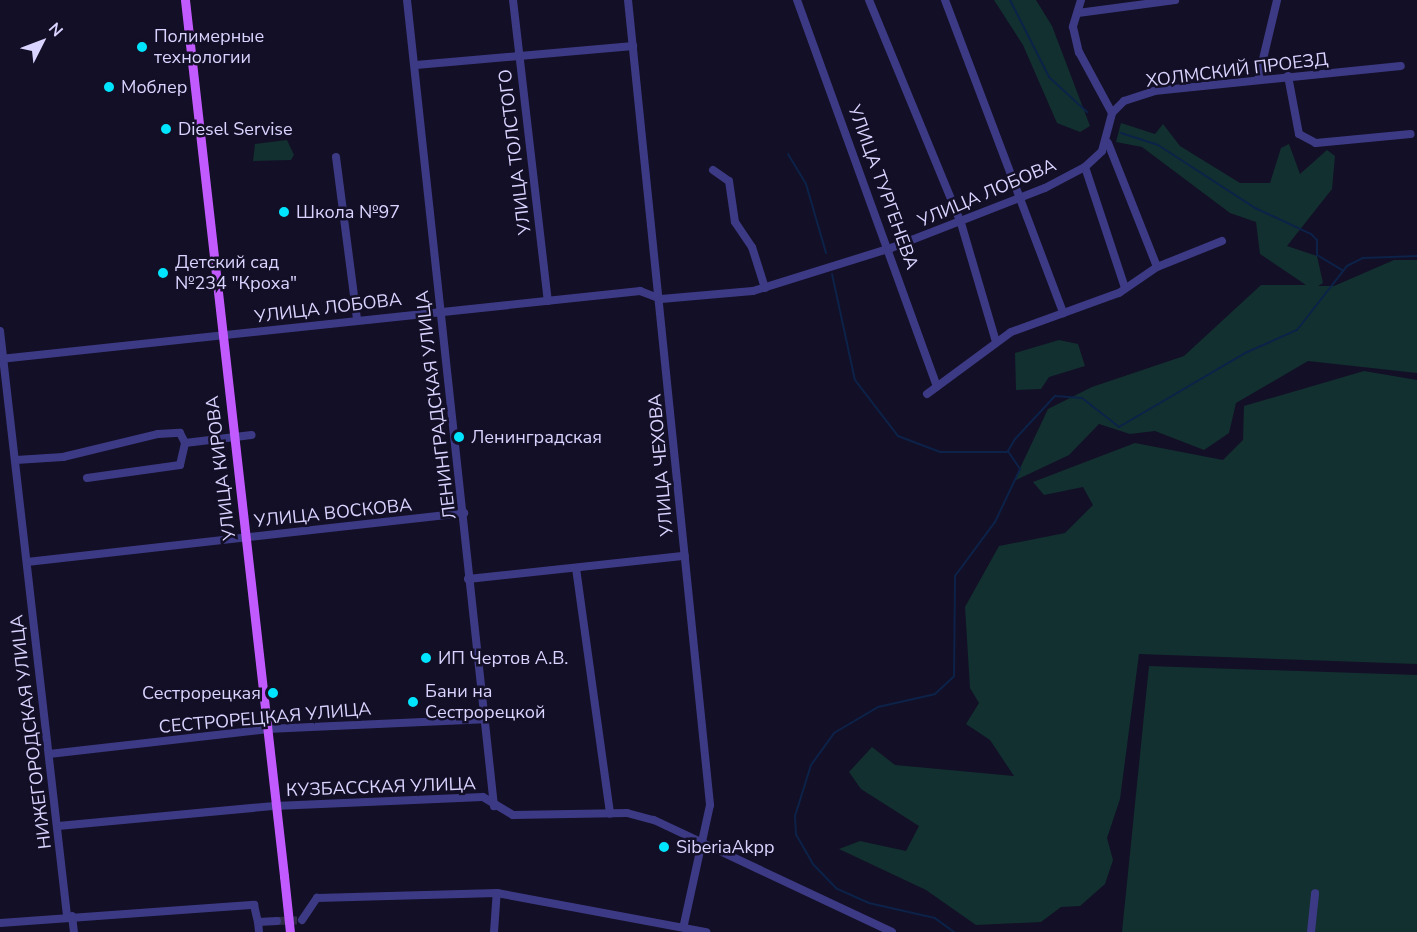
<!DOCTYPE html>
<meta charset="utf-8">
<style>
body{margin:0}
#map{position:relative;width:1417px;height:932px;overflow:hidden;background:#130f26;font-family:"Nunito Sans",sans-serif}
div>[style]{position:absolute}
[style*='--x']{left:calc(var(--x)*1px);top:calc(var(--y)*1px);width:calc(var(--w)*1px);rotate:calc(var(--a)*1deg)}
.green>*{inset:0;background:#12302f}
.stream>*{height:2px;margin:-1px;padding:0 1px;transform-origin:1px;border-radius:1px;background:#0c2248}
.minor-tunnel>*{height:8px;margin-top:-4px;transform-origin:0;background:repeating-linear-gradient(90deg,#312d47 0 8px,transparent 0 12px)}
.minor>*{height:8px;margin:-4px;padding:0 4px;transform-origin:4px;border-radius:4px;background:#3d3a85}
.major>*{height:9px;margin:-4.5px;padding:0 4.5px;transform-origin:4.5px;border-radius:4.5px;background:#c25bff}
.major-bridge>*{height:9px;margin:-4.5px;padding:0 4.5px;transform-origin:4.5px;border-radius:4.5px;background:#c25bff}
.dots>*{width:16px;height:16px;translate:-50% -50%;box-sizing:border-box;border:3px solid #130f26;border-radius:50%}
span{translate:-50% -50%;white-space:nowrap;text-align:center;line-height:1.15;-webkit-text-stroke:5px #130f26;paint-order:stroke}
.poi-label{font-size:18px;color:#d9d4ff}
.left{translate:0 -50%;text-align:left}
.right{translate:-100% -50%;text-align:right}
.street-label{font-size:18px;color:#d9d4ff}
.north{position:absolute;left:12px;top:12px;width:60px;height:60px;-webkit-text-stroke:4px #130f26;paint-order:stroke;rotate:48deg;font-size:16px;font-weight:700;line-height:24px;text-align:center;color:#d9d4ff}
.north::after{content:'';display:block;margin:auto;width:21px;height:27px;background:#d9d4ff;clip-path:polygon(50% 0,100% 100%,50% 72%,0 100%)}
</style>
<div id="map">
<div class="green">
<i style="clip-path:polygon(994px 0,1036px 0,1052px 26px,1090px 126px,1080px 132px,1057px 123px,1023px 45px)"></i>
<i style="clip-path:polygon(1121px 123px,1155px 134px,1163px 124px,1180px 146px,1240px 183px,1270px 183px,1281px 148px,1289px 144px,1300px 174px,1327px 150px,1335px 156px,1332px 189px,1287px 246px,1317px 256px,1323px 283px,1318px 286px,1334px 286px,1394px 260px,1417px 260px,1417px 373px,1308px 361px,1236px 403px,1229px 433px,1204px 450px,1155px 431px,1130px 434px,1099px 424px,1069px 455px,1014px 481px,1048px 409px,1092px 387px,1184px 356px,1261px 285px,1306px 285px,1260px 254px,1256px 222px,1230px 213px,1142px 147px,1116px 142px)"></i>
<i style="clip-path:polygon(287px 140px,294px 155px,291px 160px,253px 161px,255px 144px)"></i>
<i style="clip-path:polygon(1059px 340px,1078px 344px,1085px 366px,1049px 377px,1041px 389px,1016px 390px,1015px 353px)"></i>
<i style="clip-path:polygon(1364px 371px,1417px 380px,1417px 664px,1139px 654px,1120px 799px,1107px 838px,1113px 860px,1105px 884px,1080px 906px,1061px 907px,1041px 922px,976px 925px,926px 890px,839px 849px,860px 841px,906px 851px,919px 826px,861px 789px,849px 772px,872px 747px,895px 765px,1014px 776px,990px 740px,966px 724px,979px 703px,970px 688px,965px 607px,999px 546px,1065px 533px,1093px 505px,1083px 487px,1044px 495px,1033px 482px,1135px 443px,1223px 460px,1243px 440px,1244px 406px)"></i>
<i style="clip-path:polygon(1149px 666px,1417px 675px,1417px 932px,1122px 932px)"></i>
</div>
<div class="stream">
<i style="--x:1010;--y:0;--w:86;--a:63.1"></i>
<i style="--x:1049;--y:77;--w:52;--a:42.6"></i>
<i style="--x:1121;--y:133;--w:39;--a:18"></i>
<i style="--x:1158;--y:145;--w:116;--a:33"></i>
<i style="--x:1255;--y:208;--w:62;--a:24.9"></i>
<i style="--x:1311;--y:234;--w:8;--a:45"></i>
<i style="--x:1317;--y:240;--w:15;--a:90"></i>
<i style="--x:1317;--y:255;--w:29;--a:31"></i>
<i style="--x:788;--y:154;--w:35;--a:59"></i>
<i style="--x:806;--y:184;--w:72;--a:73.8"></i>
<i style="--x:832;--y:274;--w:108;--a:77.8"></i>
<i style="--x:855;--y:380;--w:71;--a:52.5"></i>
<i style="--x:898;--y:436;--w:45;--a:20.9"></i>
<i style="--x:940;--y:452;--w:67;--a:0"></i>
<i style="--x:954;--y:932;--w:24;--a:-144"></i>
<i style="--x:935;--y:918;--w:68;--a:-167.2"></i>
<i style="--x:869;--y:903;--w:36;--a:-156"></i>
<i style="--x:836;--y:888;--w:33;--a:-134"></i>
<i style="--x:813;--y:864;--w:34;--a:-120"></i>
<i style="--x:796;--y:835;--w:19;--a:-93"></i>
<i style="--x:795;--y:816;--w:53;--a:-72.6"></i>
<i style="--x:811;--y:765;--w:39;--a:-54"></i>
<i style="--x:834;--y:733;--w:51;--a:-30.6"></i>
<i style="--x:878;--y:707;--w:58;--a:-12.8"></i>
<i style="--x:935;--y:694;--w:26;--a:-43"></i>
<i style="--x:954;--y:676;--w:100;--a:-89.4"></i>
<i style="--x:955;--y:576;--w:67;--a:-53.5"></i>
<i style="--x:995;--y:522;--w:59;--a:-64.7"></i>
<i style="--x:1020;--y:469;--w:22;--a:-124"></i>
<i style="--x:1008;--y:451;--w:14;--a:-60"></i>
<i style="--x:1015;--y:439;--w:59;--a:-47.1"></i>
<i style="--x:1055;--y:396;--w:27;--a:4"></i>
<i style="--x:1082;--y:398;--w:47;--a:38.1"></i>
<i style="--x:1119;--y:427;--w:146;--a:-30.4"></i>
<i style="--x:1245;--y:353;--w:57;--a:-23.9"></i>
<i style="--x:1297;--y:330;--w:81;--a:-52"></i>
<i style="--x:1347;--y:266;--w:18;--a:-27"></i>
<i style="--x:1363;--y:258;--w:54;--a:-2.1"></i>
</div>
<div class="minor-tunnel">
<i style="--x:277;--y:921;--w:25;--a:-2"></i>
</div>
<div class="minor">
<i style="--x:407;--y:0;--w:811;--a:83.84"></i>
<i style="--x:513;--y:0;--w:303;--a:83.4"></i>
<i style="--x:628;--y:0;--w:809;--a:84.18"></i>
<i style="--x:710;--y:805;--w:122;--a:102.3"></i>
<i style="--x:797;--y:0;--w:411;--a:70.1"></i>
<i style="--x:869;--y:0;--w:241;--a:67.6"></i>
<i style="--x:961;--y:223;--w:124;--a:73.6"></i>
<i style="--x:945;--y:0;--w:335;--a:69.3"></i>
<i style="--x:1081;--y:0;--w:28;--a:107"></i>
<i style="--x:1073;--y:27;--w:26;--a:77"></i>
<i style="--x:1079;--y:52;--w:69;--a:61.6"></i>
<i style="--x:1078;--y:13;--w:98;--a:-7.6"></i>
<i style="--x:416;--y:65;--w:218;--a:-5"></i>
<i style="--x:1288;--y:76;--w:59;--a:79.3"></i>
<i style="--x:1299;--y:134;--w:19;--a:28"></i>
<i style="--x:1316;--y:143;--w:95;--a:-5.4"></i>
<i style="--x:1258;--y:80;--w:82;--a:-76.6"></i>
<i style="--x:1108;--y:143;--w:133;--a:68.4"></i>
<i style="--x:336;--y:157;--w:163;--a:82.6"></i>
<i style="--x:1085;--y:167;--w:127;--a:71.7"></i>
<i style="--x:713;--y:170;--w:19;--a:35"></i>
<i style="--x:729;--y:181;--w:41;--a:81.7"></i>
<i style="--x:735;--y:222;--w:30;--a:56"></i>
<i style="--x:752;--y:247;--w:43;--a:72.4"></i>
<i style="--x:0;--y:331;--w:588;--a:83.46"></i>
<i style="--x:0;--y:359;--w:644;--a:-6.06"></i>
<i style="--x:640;--y:291;--w:22;--a:21"></i>
<i style="--x:661;--y:299;--w:92;--a:-5"></i>
<i style="--x:753;--y:291;--w:145;--a:-17.3"></i>
<i style="--x:891;--y:248;--w:165;--a:-21.3"></i>
<i style="--x:1045;--y:188;--w:45;--a:-27.7"></i>
<i style="--x:1085;--y:167;--w:23;--a:-43"></i>
<i style="--x:1102;--y:151;--w:39;--a:-75"></i>
<i style="--x:1112;--y:113;--w:17;--a:-45"></i>
<i style="--x:1124;--y:101;--w:32;--a:-18"></i>
<i style="--x:1154;--y:91;--w:248;--a:-5.8"></i>
<i style="--x:927;--y:394;--w:104;--a:-36.4"></i>
<i style="--x:1011;--y:332;--w:115;--a:-19.9"></i>
<i style="--x:1119;--y:293;--w:46;--a:-34.4"></i>
<i style="--x:1157;--y:267;--w:70;--a:-21.8"></i>
<i style="--x:16;--y:460;--w:47;--a:-3.7"></i>
<i style="--x:63;--y:457;--w:98;--a:-13.6"></i>
<i style="--x:158;--y:434;--w:22;--a:-3"></i>
<i style="--x:180;--y:433;--w:11;--a:63"></i>
<i style="--x:185;--y:443;--w:67;--a:-6.8"></i>
<i style="--x:87;--y:478;--w:94;--a:-8"></i>
<i style="--x:180;--y:465;--w:23;--a:-77"></i>
<i style="--x:27;--y:562;--w:440;--a:-6.4"></i>
<i style="--x:576;--y:568;--w:248;--a:82.1"></i>
<i style="--x:468;--y:579;--w:218;--a:-6.1"></i>
<i style="--x:49;--y:754;--w:219;--a:-6.5"></i>
<i style="--x:267;--y:729;--w:217;--a:-2.6"></i>
<i style="--x:58;--y:826;--w:218;--a:-5.3"></i>
<i style="--x:275;--y:806;--w:208;--a:-2.5"></i>
<i style="--x:483;--y:797;--w:35;--a:31"></i>
<i style="--x:513;--y:815;--w:114;--a:-1"></i>
<i style="--x:627;--y:813;--w:28;--a:15"></i>
<i style="--x:654;--y:820;--w:263;--a:25.2"></i>
<i style="--x:72;--y:916;--w:16;--a:83"></i>
<i style="--x:302;--y:920;--w:27;--a:-56"></i>
<i style="--x:317;--y:898;--w:180;--a:-1.6"></i>
<i style="--x:497;--y:893;--w:213;--a:10.6"></i>
<i style="--x:258;--y:922;--w:10;--a:84"></i>
<i style="--x:0;--y:923;--w:255;--a:-4.1"></i>
<i style="--x:254;--y:905;--w:17;--a:77"></i>
<i style="--x:258;--y:922;--w:19;--a:-3"></i>
<i style="--x:494;--y:932;--w:39;--a:-86"></i>
<i style="--x:1311;--y:932;--w:39;--a:-84"></i>
</div>
<div class="major">
<i style="--x:185;--y:0;--w:882;--a:83.55"></i>
</div>
<div class="major-bridge">
<i style="--x:284;--y:876;--w:56;--a:83.9"></i>
</div>
<div class="dots">
<i style="left:142px;top:47px;background:#00e5ff"></i>
<i style="left:109px;top:87px;background:#00e5ff"></i>
<i style="left:166px;top:129px;background:#00e5ff"></i>
<i style="left:284px;top:212px;background:#00e5ff"></i>
<i style="left:163px;top:273px;background:#00e5ff"></i>
<i style="left:459px;top:437px;background:#00e5ff"></i>
<i style="left:426px;top:658px;background:#00e5ff"></i>
<i style="left:273px;top:693px;background:#00e5ff"></i>
<i style="left:413px;top:702px;background:#00e5ff"></i>
<i style="left:664px;top:847px;background:#00e5ff"></i>
</div>
<div class="poi-label">
<span class="left" style="left:154px;top:47px">Полимерные<br>технологии</span>
<span class="left" style="left:121px;top:87px">Моблер</span>
<span class="left" style="left:178px;top:129px">Diesel Servise</span>
<span class="left" style="left:296px;top:212px">Школа №97</span>
<span class="left" style="left:175px;top:273px">Детский сад<br>№234 "Кроха"</span>
<span class="left" style="left:471px;top:437px">Ленинградская</span>
<span class="left" style="left:438px;top:658px">ИП Чертов А.В.</span>
<span class="left" style="left:425px;top:702px">Бани на<br>Сестрорецкой</span>
<span class="right" style="left:261px;top:693px">Сестрорецкая</span>
<span class="left" style="left:676px;top:847px">SiberiaAkpp</span>
</div>
<div class="street-label">
<span style="left:1237px;top:70px;rotate:-7deg">ХОЛМСКИЙ ПРОЕЗД</span>
<span style="left:515px;top:152px;rotate:-97deg">УЛИЦА ТОЛСТОГО</span>
<span style="left:883px;top:187px;rotate:70deg">УЛИЦА ТУРГЕНЕВА</span>
<span style="left:987px;top:193px;rotate:-23deg">УЛИЦА ЛОБОВА</span>
<span style="left:328px;top:308px;rotate:-7deg">УЛИЦА ЛОБОВА</span>
<span style="left:436px;top:405px;rotate:-97deg">ЛЕНИНГРАДСКАЯ УЛИЦА</span>
<span style="left:661px;top:465px;rotate:-95deg">УЛИЦА ЧЕХОВА</span>
<span style="left:221px;top:468px;rotate:-97deg">УЛИЦА КИРОВА</span>
<span style="left:333px;top:513px;rotate:-6deg">УЛИЦА ВОСКОВА</span>
<span style="left:265px;top:718px;rotate:-5deg">СЕСТРОРЕЦКАЯ УЛИЦА</span>
<span style="left:31px;top:732px;rotate:-97deg">НИЖЕГОРОДСКАЯ УЛИЦА</span>
<span style="left:381px;top:787px;rotate:-2deg">КУЗБАССКАЯ УЛИЦА</span>
</div>
<div class="north">N</div>
</div>
